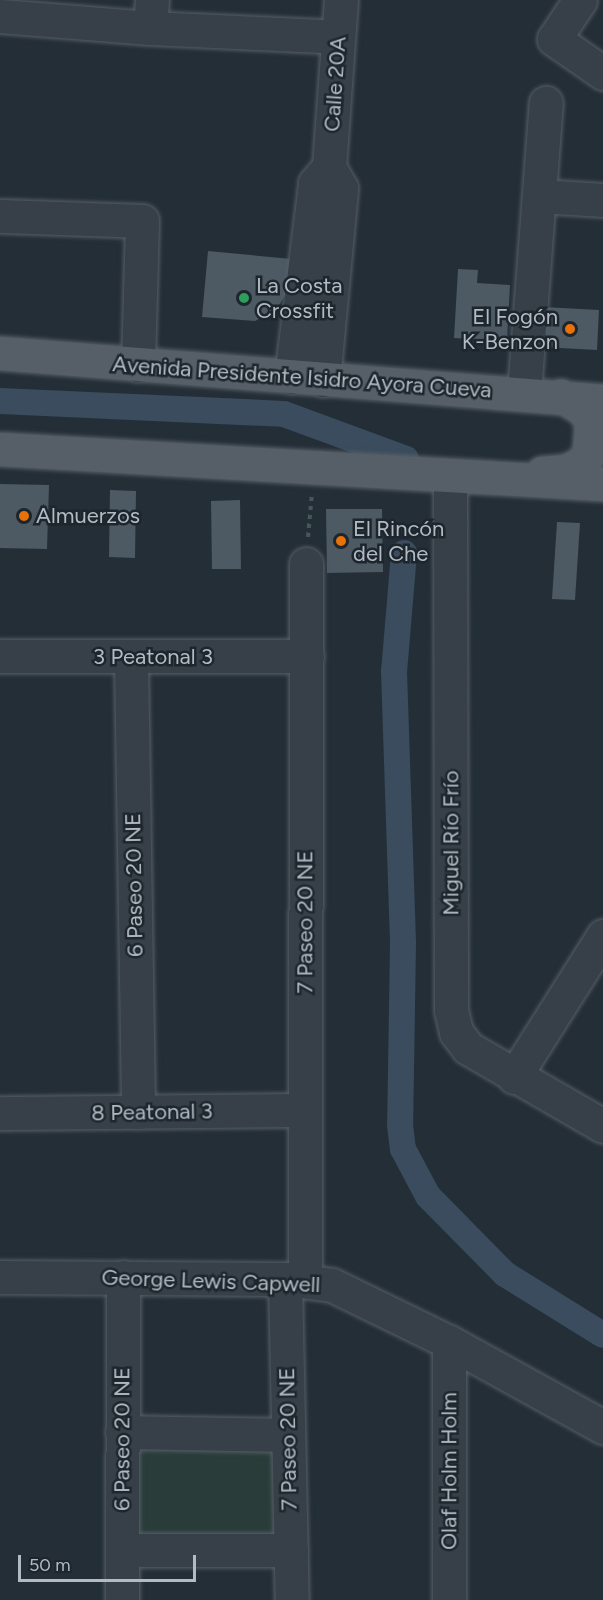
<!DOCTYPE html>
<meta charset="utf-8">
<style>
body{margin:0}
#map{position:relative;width:603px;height:1600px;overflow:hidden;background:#242e37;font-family:Figtree,sans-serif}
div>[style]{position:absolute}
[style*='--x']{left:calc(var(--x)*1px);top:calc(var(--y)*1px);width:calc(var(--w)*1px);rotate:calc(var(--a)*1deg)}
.green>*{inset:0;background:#293c3a}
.canal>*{height:26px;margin:-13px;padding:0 13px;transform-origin:13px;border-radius:13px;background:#3a4c5d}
.building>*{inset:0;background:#4d5963}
.path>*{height:4px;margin-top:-2px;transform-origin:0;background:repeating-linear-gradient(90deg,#465757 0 4.5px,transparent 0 9px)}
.roads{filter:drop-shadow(0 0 2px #555e66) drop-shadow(0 0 2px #555e66)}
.minor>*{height:33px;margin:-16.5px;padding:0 16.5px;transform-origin:16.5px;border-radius:16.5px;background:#374048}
.major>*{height:33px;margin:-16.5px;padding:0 16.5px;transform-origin:16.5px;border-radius:16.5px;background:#565f68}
.dots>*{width:16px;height:16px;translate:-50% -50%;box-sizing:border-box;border:3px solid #1d252d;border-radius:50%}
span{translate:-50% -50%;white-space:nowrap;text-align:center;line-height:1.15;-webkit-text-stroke:5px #1d252d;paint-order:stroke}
.street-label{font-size:22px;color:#b2bbc4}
.poi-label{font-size:22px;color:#b2bbc4}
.left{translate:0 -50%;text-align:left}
.right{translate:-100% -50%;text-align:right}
.scale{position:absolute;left:18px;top:1555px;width:178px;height:27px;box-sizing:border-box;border:3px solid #b2bbc4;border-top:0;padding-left:8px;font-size:18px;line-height:21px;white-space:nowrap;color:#b2bbc4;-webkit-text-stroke:4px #1d252d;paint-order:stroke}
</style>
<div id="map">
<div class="green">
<i style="clip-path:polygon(122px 1432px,288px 1435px,291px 1550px,122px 1550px)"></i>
</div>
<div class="canal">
<i style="--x:0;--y:401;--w:284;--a:2.6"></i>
<i style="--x:284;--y:414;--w:130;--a:20.2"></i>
<i style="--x:404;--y:553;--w:118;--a:94.8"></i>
<i style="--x:394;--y:671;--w:272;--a:88.1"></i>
<i style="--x:403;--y:943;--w:182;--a:90.9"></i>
<i style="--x:400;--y:1125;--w:24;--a:83"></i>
<i style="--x:403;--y:1149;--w:53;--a:62"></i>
<i style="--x:428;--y:1196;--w:110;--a:45.4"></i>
<i style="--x:505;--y:1274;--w:115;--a:31.9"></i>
</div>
<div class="building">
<i style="clip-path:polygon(208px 251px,292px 259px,290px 286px,277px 309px,255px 321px,202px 317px)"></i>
<i style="clip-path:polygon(458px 269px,478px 270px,477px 283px,510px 285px,507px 341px,454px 338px)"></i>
<i style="clip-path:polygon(543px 307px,599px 310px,597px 350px,541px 347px)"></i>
<i style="clip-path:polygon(0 484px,49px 485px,47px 549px,0 548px)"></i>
<i style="clip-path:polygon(110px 490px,136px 491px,135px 558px,109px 557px)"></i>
<i style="clip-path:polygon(240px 500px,241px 569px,212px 569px,211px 501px)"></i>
<i style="clip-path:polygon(326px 509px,382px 509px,383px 572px,327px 573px)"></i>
<i style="clip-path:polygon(557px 522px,580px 523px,575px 600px,552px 599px)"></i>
</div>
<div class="path">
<i style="--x:308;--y:537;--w:44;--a:-84.8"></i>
</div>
<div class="roads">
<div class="minor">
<i style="--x:580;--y:0;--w:47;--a:123.7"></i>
<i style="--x:554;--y:39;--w:60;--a:34.8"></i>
<i style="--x:0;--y:16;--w:150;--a:4.6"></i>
<i style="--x:150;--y:28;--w:188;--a:2.7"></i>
<i style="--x:150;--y:28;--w:28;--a:-86"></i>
<i style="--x:540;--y:196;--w:63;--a:3.6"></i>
<i style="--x:0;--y:216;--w:142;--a:2"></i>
<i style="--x:142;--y:221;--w:144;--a:91.6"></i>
<i style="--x:291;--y:377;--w:195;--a:-82.9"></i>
<i style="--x:315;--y:183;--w:21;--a:-49"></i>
<i style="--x:323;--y:380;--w:193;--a:-84.6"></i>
<i style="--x:341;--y:188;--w:24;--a:-120"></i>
<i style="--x:329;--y:167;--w:167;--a:-85.9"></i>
<i style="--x:524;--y:393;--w:291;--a:-85.7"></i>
<i style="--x:450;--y:477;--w:533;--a:89.89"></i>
<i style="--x:451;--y:1010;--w:23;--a:77"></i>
<i style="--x:456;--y:1032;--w:20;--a:53"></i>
<i style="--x:468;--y:1048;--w:156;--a:30"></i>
<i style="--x:0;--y:656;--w:307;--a:0"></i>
<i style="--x:131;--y:658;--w:454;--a:89.1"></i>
<i style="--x:514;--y:1077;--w:167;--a:-57.7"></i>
<i style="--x:0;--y:1113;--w:305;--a:-0.6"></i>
<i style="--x:0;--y:1277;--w:285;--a:0.4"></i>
<i style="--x:285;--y:1279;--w:47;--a:7.3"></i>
<i style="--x:332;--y:1285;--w:130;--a:26"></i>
<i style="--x:449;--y:1342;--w:176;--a:28.9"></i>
<i style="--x:285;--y:1279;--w:321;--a:88.8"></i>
<i style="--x:305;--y:1281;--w:717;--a:-89.92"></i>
<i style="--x:122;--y:1432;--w:166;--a:1"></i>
<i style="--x:122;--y:1550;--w:169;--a:0"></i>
<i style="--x:122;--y:1600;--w:323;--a:-89.8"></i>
<i style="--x:449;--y:1600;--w:258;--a:-90"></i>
</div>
<div class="major">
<i style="--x:0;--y:353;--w:605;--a:4.55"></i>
<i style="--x:0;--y:449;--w:604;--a:3.32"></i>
<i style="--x:542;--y:473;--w:24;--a:-5"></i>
<i style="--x:566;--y:471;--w:18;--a:-27"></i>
<i style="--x:582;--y:463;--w:12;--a:-55"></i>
<i style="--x:589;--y:453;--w:32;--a:-86"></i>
<i style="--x:591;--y:421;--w:14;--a:-124"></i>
<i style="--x:583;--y:409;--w:26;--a:-149"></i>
</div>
</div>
<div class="dots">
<i style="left:244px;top:298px;background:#2e9e5b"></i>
<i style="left:570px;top:329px;background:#e8710a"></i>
<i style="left:24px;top:516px;background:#e8710a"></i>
<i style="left:341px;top:541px;background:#e8710a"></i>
</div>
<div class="street-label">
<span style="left:335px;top:84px;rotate:-86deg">Calle 20A</span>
<span style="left:302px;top:377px;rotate:4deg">Avenida Presidente Isidro Ayora Cueva</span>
<span style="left:153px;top:657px">3 Peatonal 3</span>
<span style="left:451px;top:843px;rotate:-90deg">Miguel Río Frío</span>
<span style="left:134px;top:885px;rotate:-91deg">6 Paseo 20 NE</span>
<span style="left:305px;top:922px;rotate:-90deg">7 Paseo 20 NE</span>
<span style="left:152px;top:1112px;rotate:-1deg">8 Peatonal 3</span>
<span style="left:211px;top:1281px;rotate:2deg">George Lewis Capwell</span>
<span style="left:122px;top:1439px;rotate:-90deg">6 Paseo 20 NE</span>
<span style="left:288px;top:1439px;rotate:-91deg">7 Paseo 20 NE</span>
<span style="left:449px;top:1471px;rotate:-90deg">Olaf Holm Holm</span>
</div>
<div class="poi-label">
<span class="left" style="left:256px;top:298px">La Costa<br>Crossfit</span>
<span class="right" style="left:558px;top:329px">El Fogón<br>K-Benzon</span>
<span class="left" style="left:36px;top:516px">Almuerzos</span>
<span class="left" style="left:353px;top:541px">El Rincón<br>del Che</span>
</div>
<div class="scale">50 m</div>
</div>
